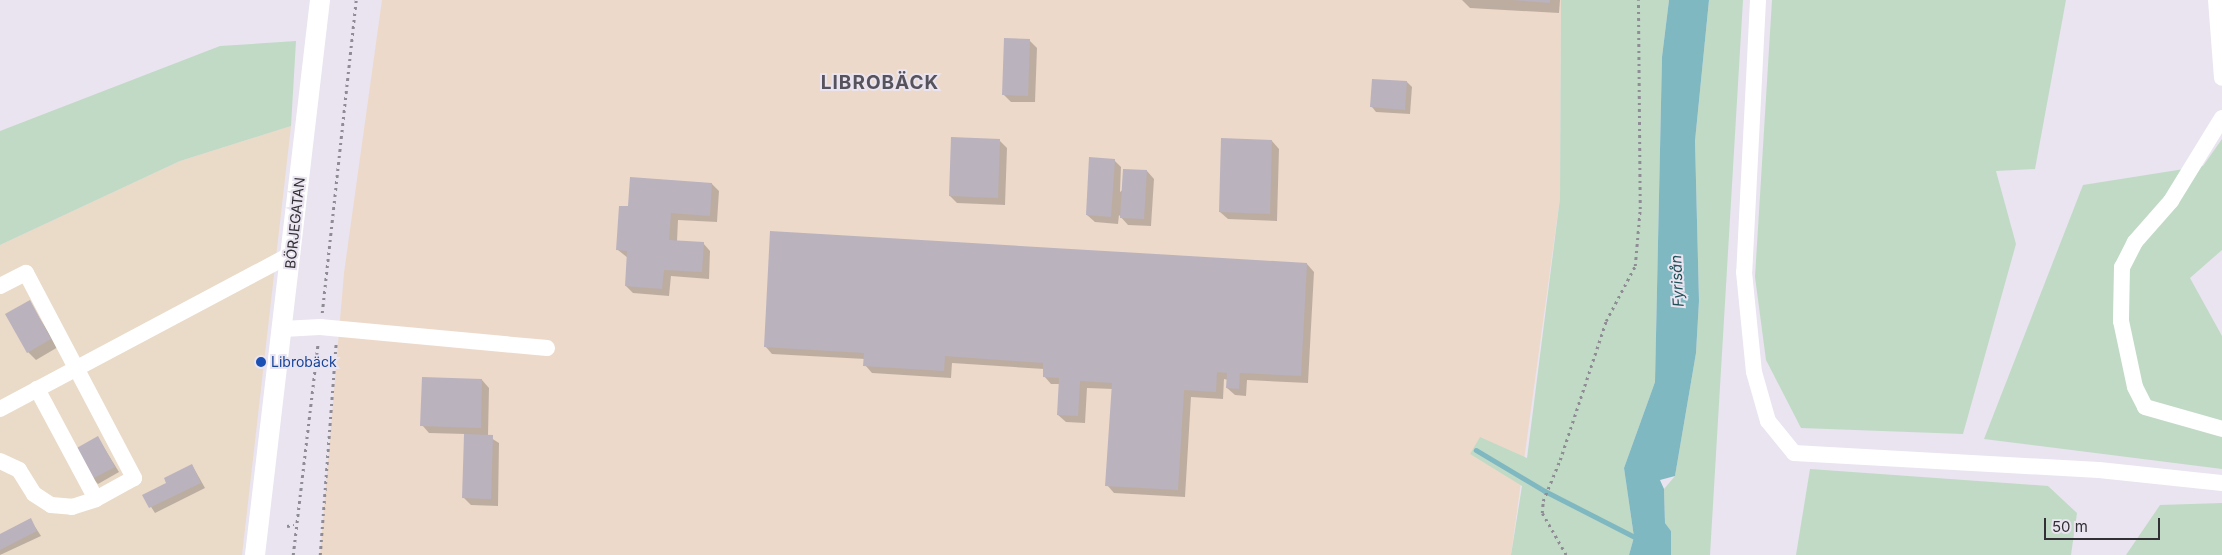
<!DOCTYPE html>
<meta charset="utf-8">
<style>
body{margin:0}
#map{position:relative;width:2222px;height:555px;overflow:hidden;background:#e9e4f0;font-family:Inter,sans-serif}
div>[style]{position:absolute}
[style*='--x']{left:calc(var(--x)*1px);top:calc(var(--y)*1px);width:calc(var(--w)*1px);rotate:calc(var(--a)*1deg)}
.commercial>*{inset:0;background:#eadac8}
.industrial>*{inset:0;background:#edd9ca}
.green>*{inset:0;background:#c1dac5}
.water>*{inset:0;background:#7fb8c1}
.shadow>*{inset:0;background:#0003}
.stream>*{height:4.5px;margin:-2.25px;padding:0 2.25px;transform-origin:2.25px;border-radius:2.25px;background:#7fb8c1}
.building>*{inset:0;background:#bab2bd}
.path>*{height:2.5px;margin-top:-1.25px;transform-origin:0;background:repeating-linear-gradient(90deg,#908c95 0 2.5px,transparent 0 6.5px)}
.minor>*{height:16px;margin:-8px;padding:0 8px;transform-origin:8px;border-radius:8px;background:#fff}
.major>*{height:20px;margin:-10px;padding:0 10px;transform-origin:10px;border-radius:10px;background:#fff}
.dots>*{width:14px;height:14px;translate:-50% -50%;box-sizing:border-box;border:2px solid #e9e4f0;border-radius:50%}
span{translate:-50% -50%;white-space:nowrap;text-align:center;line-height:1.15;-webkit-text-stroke:4px #e9e4f0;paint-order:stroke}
.street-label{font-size:14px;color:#323034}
.transit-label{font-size:14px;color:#164399}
.left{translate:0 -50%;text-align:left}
.water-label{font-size:15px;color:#1e5057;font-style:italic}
.district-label{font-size:19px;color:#57535c;font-weight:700;letter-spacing:1px}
.scale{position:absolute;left:2044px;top:518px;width:116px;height:22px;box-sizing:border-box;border:2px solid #323034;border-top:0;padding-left:6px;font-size:15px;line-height:18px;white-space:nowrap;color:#323034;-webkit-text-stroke:4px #e9e4f0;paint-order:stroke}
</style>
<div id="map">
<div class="commercial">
<i style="clip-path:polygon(291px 126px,242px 555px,0 555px,0 245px,180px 161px)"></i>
</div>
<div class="industrial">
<i style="clip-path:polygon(382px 0,1561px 0,1560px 198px,1511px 555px,320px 555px,344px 273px)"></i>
</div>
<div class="green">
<i style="clip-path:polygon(1561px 0,1669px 0,1662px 57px,1655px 382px,1624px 468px,1634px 537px,1629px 555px,1511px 555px,1522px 486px,1470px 454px,1480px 437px,1527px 458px,1560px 198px)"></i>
<i style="clip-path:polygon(1709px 0,1743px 0,1710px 555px,1671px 555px,1671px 531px,1665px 523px,1664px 489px,1675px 476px,1696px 353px,1699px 301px,1695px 141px)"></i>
<i style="clip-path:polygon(1772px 0,2066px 0,2035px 169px,1996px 171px,2016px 244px,1963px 434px,1801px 428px,1766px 360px,1755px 277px)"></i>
<i style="clip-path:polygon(296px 41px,291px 126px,180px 161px,0 245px,0 131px,220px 46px)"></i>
<i style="clip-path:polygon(2222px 139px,2222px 250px,2190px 278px,2222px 336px,2222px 469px,1984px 439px,2083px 185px,2203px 166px)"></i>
<i style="clip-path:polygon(1810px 469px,2048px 486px,2077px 513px,2071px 555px,1796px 555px)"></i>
<i style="clip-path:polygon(2222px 503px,2222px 555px,2126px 555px,2160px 505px)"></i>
</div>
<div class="water">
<i style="clip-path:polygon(1669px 0,1709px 0,1695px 141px,1699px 301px,1696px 353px,1675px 476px,1660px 480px,1664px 489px,1665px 523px,1671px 531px,1671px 555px,1629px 555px,1634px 537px,1624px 468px,1655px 382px,1662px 57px)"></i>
</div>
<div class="shadow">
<i style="clip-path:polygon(1462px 0,1560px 0,1559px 13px,1470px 8px)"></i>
<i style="clip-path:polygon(1029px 40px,1037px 48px,1035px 102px,1011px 102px,1003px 94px)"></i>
<i style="clip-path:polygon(1407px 82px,1412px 87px,1410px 114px,1376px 112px,1372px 107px)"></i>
<i style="clip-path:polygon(1000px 141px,1007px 148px,1005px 205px,957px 203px,950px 196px)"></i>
<i style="clip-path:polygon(1272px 141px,1279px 149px,1277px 221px,1228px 219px,1220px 212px)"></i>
<i style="clip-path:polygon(1114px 160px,1121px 167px,1120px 192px,1147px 171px,1154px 179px,1151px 226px,1128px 225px,1119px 215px,1118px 224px,1095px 222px,1087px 215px)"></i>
<i style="clip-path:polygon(712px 184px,719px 191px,717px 222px,678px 220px,677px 242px,703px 243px,710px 251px,709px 279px,671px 276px,669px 296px,633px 293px,626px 286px,628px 258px,618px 250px,630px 208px)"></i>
<i style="clip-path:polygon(1307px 264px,1314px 272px,1308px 383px,1247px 380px,1246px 396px,1235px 395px,1227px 388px,1228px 380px,1224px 379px,1223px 399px,1191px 397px,1185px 497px,1114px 493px,1107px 485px,1113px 389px,1087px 388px,1085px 423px,1066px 422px,1058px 415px,1060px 384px,1051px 384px,1044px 376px,1044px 369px,952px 363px,951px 378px,872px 373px,865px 365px,865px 359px,772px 354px,765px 346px)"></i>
<i style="clip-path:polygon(29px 302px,58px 347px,36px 360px,28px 352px)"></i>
<i style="clip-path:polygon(482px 380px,489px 388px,488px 436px,499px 443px,498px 506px,471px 505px,464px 498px,465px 434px,429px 433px,422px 425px)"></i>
<i style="clip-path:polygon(98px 438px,119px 472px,98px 484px,93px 479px)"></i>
<i style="clip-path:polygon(192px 465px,205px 488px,155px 513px,144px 496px,168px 484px)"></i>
<i style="clip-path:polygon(30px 519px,41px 536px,0 555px,0 535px)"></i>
</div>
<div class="stream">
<i style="--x:1476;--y:450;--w:80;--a:30.7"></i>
<i style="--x:1545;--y:491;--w:106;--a:27.1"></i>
</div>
<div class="building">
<i style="clip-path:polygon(1512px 0,1550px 0,1550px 3px)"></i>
<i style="clip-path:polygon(1004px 38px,1030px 39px,1028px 96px,1002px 95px)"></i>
<i style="clip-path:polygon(1372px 79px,1407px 81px,1405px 110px,1370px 107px)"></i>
<i style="clip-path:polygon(951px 137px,1000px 139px,998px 198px,949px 196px)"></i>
<i style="clip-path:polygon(1221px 138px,1272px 140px,1270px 214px,1219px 212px)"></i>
<i style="clip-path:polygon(1089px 157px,1115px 159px,1111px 217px,1086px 215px)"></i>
<i style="clip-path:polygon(1123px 169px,1147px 170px,1144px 219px,1120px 218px)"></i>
<i style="clip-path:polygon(630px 177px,712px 183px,710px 216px,671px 213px,669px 240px,704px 242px,702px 272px,664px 270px,662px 289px,625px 286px,627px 251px,616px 250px,619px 206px,628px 206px)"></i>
<i style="clip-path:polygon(770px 231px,1307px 263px,1301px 376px,1240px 373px,1239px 389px,1226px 388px,1227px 373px,1217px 372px,1216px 392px,1184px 390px,1178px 490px,1105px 486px,1112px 383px,1080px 381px,1078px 416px,1057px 415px,1059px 378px,1043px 377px,1043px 363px,945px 356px,944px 371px,863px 366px,864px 353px,764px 347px)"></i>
<i style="clip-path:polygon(30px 300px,51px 339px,27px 353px,5px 314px)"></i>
<i style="clip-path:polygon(422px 377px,482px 379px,481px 428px,420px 426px)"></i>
<i style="clip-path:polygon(464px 434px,493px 435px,491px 499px,462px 498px)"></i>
<i style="clip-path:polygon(98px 436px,115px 467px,92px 479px,75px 449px)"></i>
<i style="clip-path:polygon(192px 464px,201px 483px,149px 508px,142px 495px,166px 483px,164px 478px)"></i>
<i style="clip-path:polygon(31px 518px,37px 531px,0 550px,0 534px)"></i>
</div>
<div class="path">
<i style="--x:322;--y:313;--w:315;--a:-83.8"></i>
<i style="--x:287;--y:526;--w:7;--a:-8"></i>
<i style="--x:293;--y:555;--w:213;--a:-83.3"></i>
<i style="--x:320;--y:555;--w:213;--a:-85.7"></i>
<i style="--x:1566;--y:555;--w:48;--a:-119.7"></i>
<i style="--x:1542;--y:513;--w:12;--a:-85"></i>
<i style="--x:1543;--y:501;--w:44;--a:-67.5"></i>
<i style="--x:1560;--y:460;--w:146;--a:-71.7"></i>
<i style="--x:1606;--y:321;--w:62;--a:-62.2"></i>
<i style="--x:1635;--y:266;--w:57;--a:-85"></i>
<i style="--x:1640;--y:209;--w:209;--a:-90.5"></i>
</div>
<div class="minor">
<i style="--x:1758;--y:0;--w:272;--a:92.9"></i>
<i style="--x:1744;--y:272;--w:100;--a:84.3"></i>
<i style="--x:1754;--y:372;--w:51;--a:74.1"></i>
<i style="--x:1768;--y:421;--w:41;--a:50.9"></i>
<i style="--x:1794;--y:453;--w:305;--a:3.2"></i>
<i style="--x:2099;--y:470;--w:124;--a:6"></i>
<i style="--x:2216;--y:0;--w:78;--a:85.6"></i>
<i style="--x:2222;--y:118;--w:97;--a:121.6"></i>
<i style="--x:2171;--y:201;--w:55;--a:131.3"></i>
<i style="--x:2135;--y:242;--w:28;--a:117"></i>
<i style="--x:2122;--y:267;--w:54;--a:91.1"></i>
<i style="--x:2121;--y:321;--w:67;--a:78"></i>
<i style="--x:2135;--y:387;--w:22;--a:63"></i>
<i style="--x:2145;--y:407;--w:80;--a:15.9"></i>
<i style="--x:0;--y:286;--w:29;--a:-27"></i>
<i style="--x:26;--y:273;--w:232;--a:62.2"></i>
<i style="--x:134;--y:478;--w:43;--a:151.1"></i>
<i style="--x:96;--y:499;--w:125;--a:-118.2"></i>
<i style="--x:283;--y:329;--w:37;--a:-3"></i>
<i style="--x:320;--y:327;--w:228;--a:5.3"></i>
<i style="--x:0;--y:409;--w:331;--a:-28"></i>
<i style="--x:0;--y:461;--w:21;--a:25"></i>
<i style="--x:19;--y:470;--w:28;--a:58"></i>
<i style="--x:34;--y:494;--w:20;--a:33"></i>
<i style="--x:51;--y:505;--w:21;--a:5"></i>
<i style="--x:72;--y:507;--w:25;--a:-18"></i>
</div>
<div class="major">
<i style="--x:255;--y:555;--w:559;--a:-83.32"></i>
</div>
<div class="dots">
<i style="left:261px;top:362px;background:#1a4fb4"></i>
</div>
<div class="street-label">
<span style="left:295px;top:223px;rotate:-84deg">BÖRJEGATAN</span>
</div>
<div class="transit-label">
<span class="left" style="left:271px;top:362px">Librobäck</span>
</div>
<div class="water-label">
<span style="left:1677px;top:281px;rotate:-93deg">Fyrisån</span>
</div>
<div class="district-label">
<span style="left:880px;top:83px">LIBROBÄCK</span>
</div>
<div class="scale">50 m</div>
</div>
